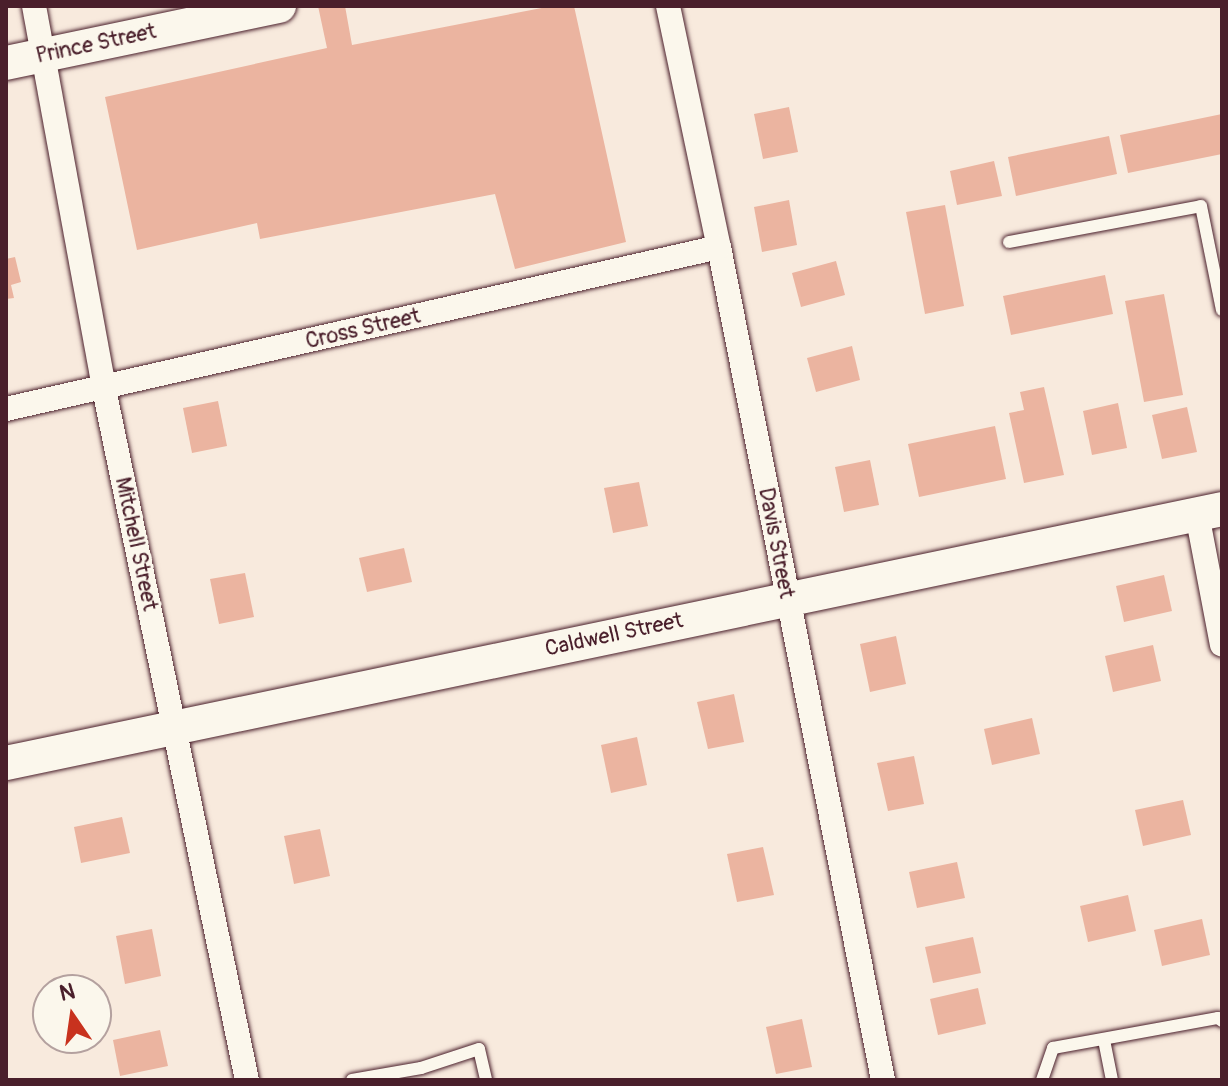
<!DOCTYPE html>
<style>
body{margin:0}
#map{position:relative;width:1228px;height:1086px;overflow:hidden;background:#f8eadd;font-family:Pangolin,sans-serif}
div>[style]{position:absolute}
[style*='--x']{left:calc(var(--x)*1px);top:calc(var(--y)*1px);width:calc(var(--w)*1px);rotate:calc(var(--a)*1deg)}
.building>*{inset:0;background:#ebb4a0}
.roads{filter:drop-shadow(0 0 2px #4a1f2b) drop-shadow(0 0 2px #4a1f2b)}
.lane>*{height:12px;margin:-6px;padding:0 6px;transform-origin:6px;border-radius:6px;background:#fbf7ec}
.street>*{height:24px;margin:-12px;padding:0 12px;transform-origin:12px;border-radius:12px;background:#fbf7ec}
.secondary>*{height:34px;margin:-17px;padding:0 17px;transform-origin:17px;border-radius:17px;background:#fbf7ec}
span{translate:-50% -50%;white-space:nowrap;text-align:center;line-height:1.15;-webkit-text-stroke:6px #fbf7ec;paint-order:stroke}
.street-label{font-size:22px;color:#4a1f2b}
.frame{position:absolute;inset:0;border:8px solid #4a1f2b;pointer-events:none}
.north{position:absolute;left:32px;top:974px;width:80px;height:80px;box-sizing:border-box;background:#fbf7ec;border:2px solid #b4a19f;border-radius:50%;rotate:347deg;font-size:22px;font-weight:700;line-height:32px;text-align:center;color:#4a1f2b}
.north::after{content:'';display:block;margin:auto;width:28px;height:36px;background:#c8321e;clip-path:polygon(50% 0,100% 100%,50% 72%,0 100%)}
</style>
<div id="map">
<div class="building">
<i style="clip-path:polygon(318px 6px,345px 6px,352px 45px,552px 6px,574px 6px,626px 242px,515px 269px,495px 194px,260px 239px,257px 223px,137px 250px,105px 97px,327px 48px)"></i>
<i style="clip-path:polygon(789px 107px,798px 152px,763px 159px,754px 114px)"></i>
<i style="clip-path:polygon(1222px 114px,1222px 154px,1128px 173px,1120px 135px)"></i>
<i style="clip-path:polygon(1109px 136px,1117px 174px,1016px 196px,1008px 157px)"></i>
<i style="clip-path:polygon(994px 161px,1002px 196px,957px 205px,950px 171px)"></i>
<i style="clip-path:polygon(789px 200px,797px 245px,762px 252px,754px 207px)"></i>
<i style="clip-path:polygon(945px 205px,964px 306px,925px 314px,906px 212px)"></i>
<i style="clip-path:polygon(15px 257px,21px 282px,11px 285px,14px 298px,6px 299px,6px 259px)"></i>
<i style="clip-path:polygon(836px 261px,845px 295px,801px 307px,792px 273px)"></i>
<i style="clip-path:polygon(1105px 275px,1113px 314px,1011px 335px,1003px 296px)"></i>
<i style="clip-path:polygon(1164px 294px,1183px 395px,1144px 402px,1125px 301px)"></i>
<i style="clip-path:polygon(852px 346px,860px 380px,816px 392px,807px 358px)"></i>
<i style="clip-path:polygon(1044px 387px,1064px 475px,1024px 483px,1009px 413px,1024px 410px,1020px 392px)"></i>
<i style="clip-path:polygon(218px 401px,227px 446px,192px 453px,183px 408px)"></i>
<i style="clip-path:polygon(1118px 403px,1127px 448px,1092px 455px,1083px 411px)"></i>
<i style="clip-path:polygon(1187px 407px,1197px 452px,1162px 459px,1152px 415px)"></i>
<i style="clip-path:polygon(995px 426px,1006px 479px,919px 497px,908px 444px)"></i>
<i style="clip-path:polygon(870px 460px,879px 505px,844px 512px,835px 467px)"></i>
<i style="clip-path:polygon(639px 482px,648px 526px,613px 533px,604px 488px)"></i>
<i style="clip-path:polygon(404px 548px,412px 582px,367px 592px,359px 558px)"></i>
<i style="clip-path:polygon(245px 573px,254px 617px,219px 624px,210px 579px)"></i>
<i style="clip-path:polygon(1164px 575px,1172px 611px,1124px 622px,1116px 586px)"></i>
<i style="clip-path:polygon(896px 636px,906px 684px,870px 692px,860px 644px)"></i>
<i style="clip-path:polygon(1153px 645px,1161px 681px,1113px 692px,1105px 656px)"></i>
<i style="clip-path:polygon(734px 694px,744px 742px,708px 749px,697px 702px)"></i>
<i style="clip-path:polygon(1032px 718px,1040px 754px,992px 765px,984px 729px)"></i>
<i style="clip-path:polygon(637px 737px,647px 785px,611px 793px,601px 745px)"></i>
<i style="clip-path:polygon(914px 756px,924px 804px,888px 811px,877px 763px)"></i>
<i style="clip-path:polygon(1183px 800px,1191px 835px,1143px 846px,1135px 810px)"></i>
<i style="clip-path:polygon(122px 817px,130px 853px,81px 863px,74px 827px)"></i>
<i style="clip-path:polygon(320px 829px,330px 876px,294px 884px,284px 836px)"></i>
<i style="clip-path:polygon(763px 847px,774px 895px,737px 902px,727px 854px)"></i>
<i style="clip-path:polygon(957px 862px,965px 898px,917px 908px,909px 872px)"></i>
<i style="clip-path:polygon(1128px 895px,1136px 931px,1088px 942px,1080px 906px)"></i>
<i style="clip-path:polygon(1202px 919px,1210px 955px,1162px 966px,1154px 930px)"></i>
<i style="clip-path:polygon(152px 929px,161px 976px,125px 984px,116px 936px)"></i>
<i style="clip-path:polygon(973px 937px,981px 973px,933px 983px,925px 947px)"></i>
<i style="clip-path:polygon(978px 988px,986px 1024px,938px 1035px,930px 999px)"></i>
<i style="clip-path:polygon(802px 1019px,812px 1067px,776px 1074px,766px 1027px)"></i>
<i style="clip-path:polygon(160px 1030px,168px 1066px,120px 1076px,113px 1040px)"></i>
</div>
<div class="roads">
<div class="lane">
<i style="--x:1009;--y:242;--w:195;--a:-10.6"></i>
<i style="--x:1201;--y:206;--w:106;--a:78.6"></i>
<i style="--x:1104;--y:1040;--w:41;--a:78.7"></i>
<i style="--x:352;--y:1080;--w:70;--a:-9.9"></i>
<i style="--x:421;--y:1068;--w:61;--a:-18.1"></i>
<i style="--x:479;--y:1049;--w:32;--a:77"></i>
<i style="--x:1042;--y:1080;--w:34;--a:-71"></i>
<i style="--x:1053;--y:1048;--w:168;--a:-10.3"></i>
<i style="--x:1218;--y:1018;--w:5;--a:37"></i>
</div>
<div class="street">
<i style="--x:34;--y:6;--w:389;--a:79.6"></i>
<i style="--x:104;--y:389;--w:706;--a:78.31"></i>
<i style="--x:668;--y:6;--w:246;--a:78.1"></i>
<i style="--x:719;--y:247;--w:849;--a:78.86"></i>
<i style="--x:6;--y:409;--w:731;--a:-12.8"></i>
<i style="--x:1197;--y:514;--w:133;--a:79.2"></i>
</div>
<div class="secondary">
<i style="--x:6;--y:63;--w:279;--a:-11.8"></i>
<i style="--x:6;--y:763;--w:1242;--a:-11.8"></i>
</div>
</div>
<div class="street-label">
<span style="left:96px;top:44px;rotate:-12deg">Prince Street</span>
<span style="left:363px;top:329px;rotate:-13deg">Cross Street</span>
<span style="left:776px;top:543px;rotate:79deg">Davis Street</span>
<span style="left:136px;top:544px;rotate:78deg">Mitchell Street</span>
<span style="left:614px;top:635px;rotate:-12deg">Caldwell Street</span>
</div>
<div class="frame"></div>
<div class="north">N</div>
</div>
